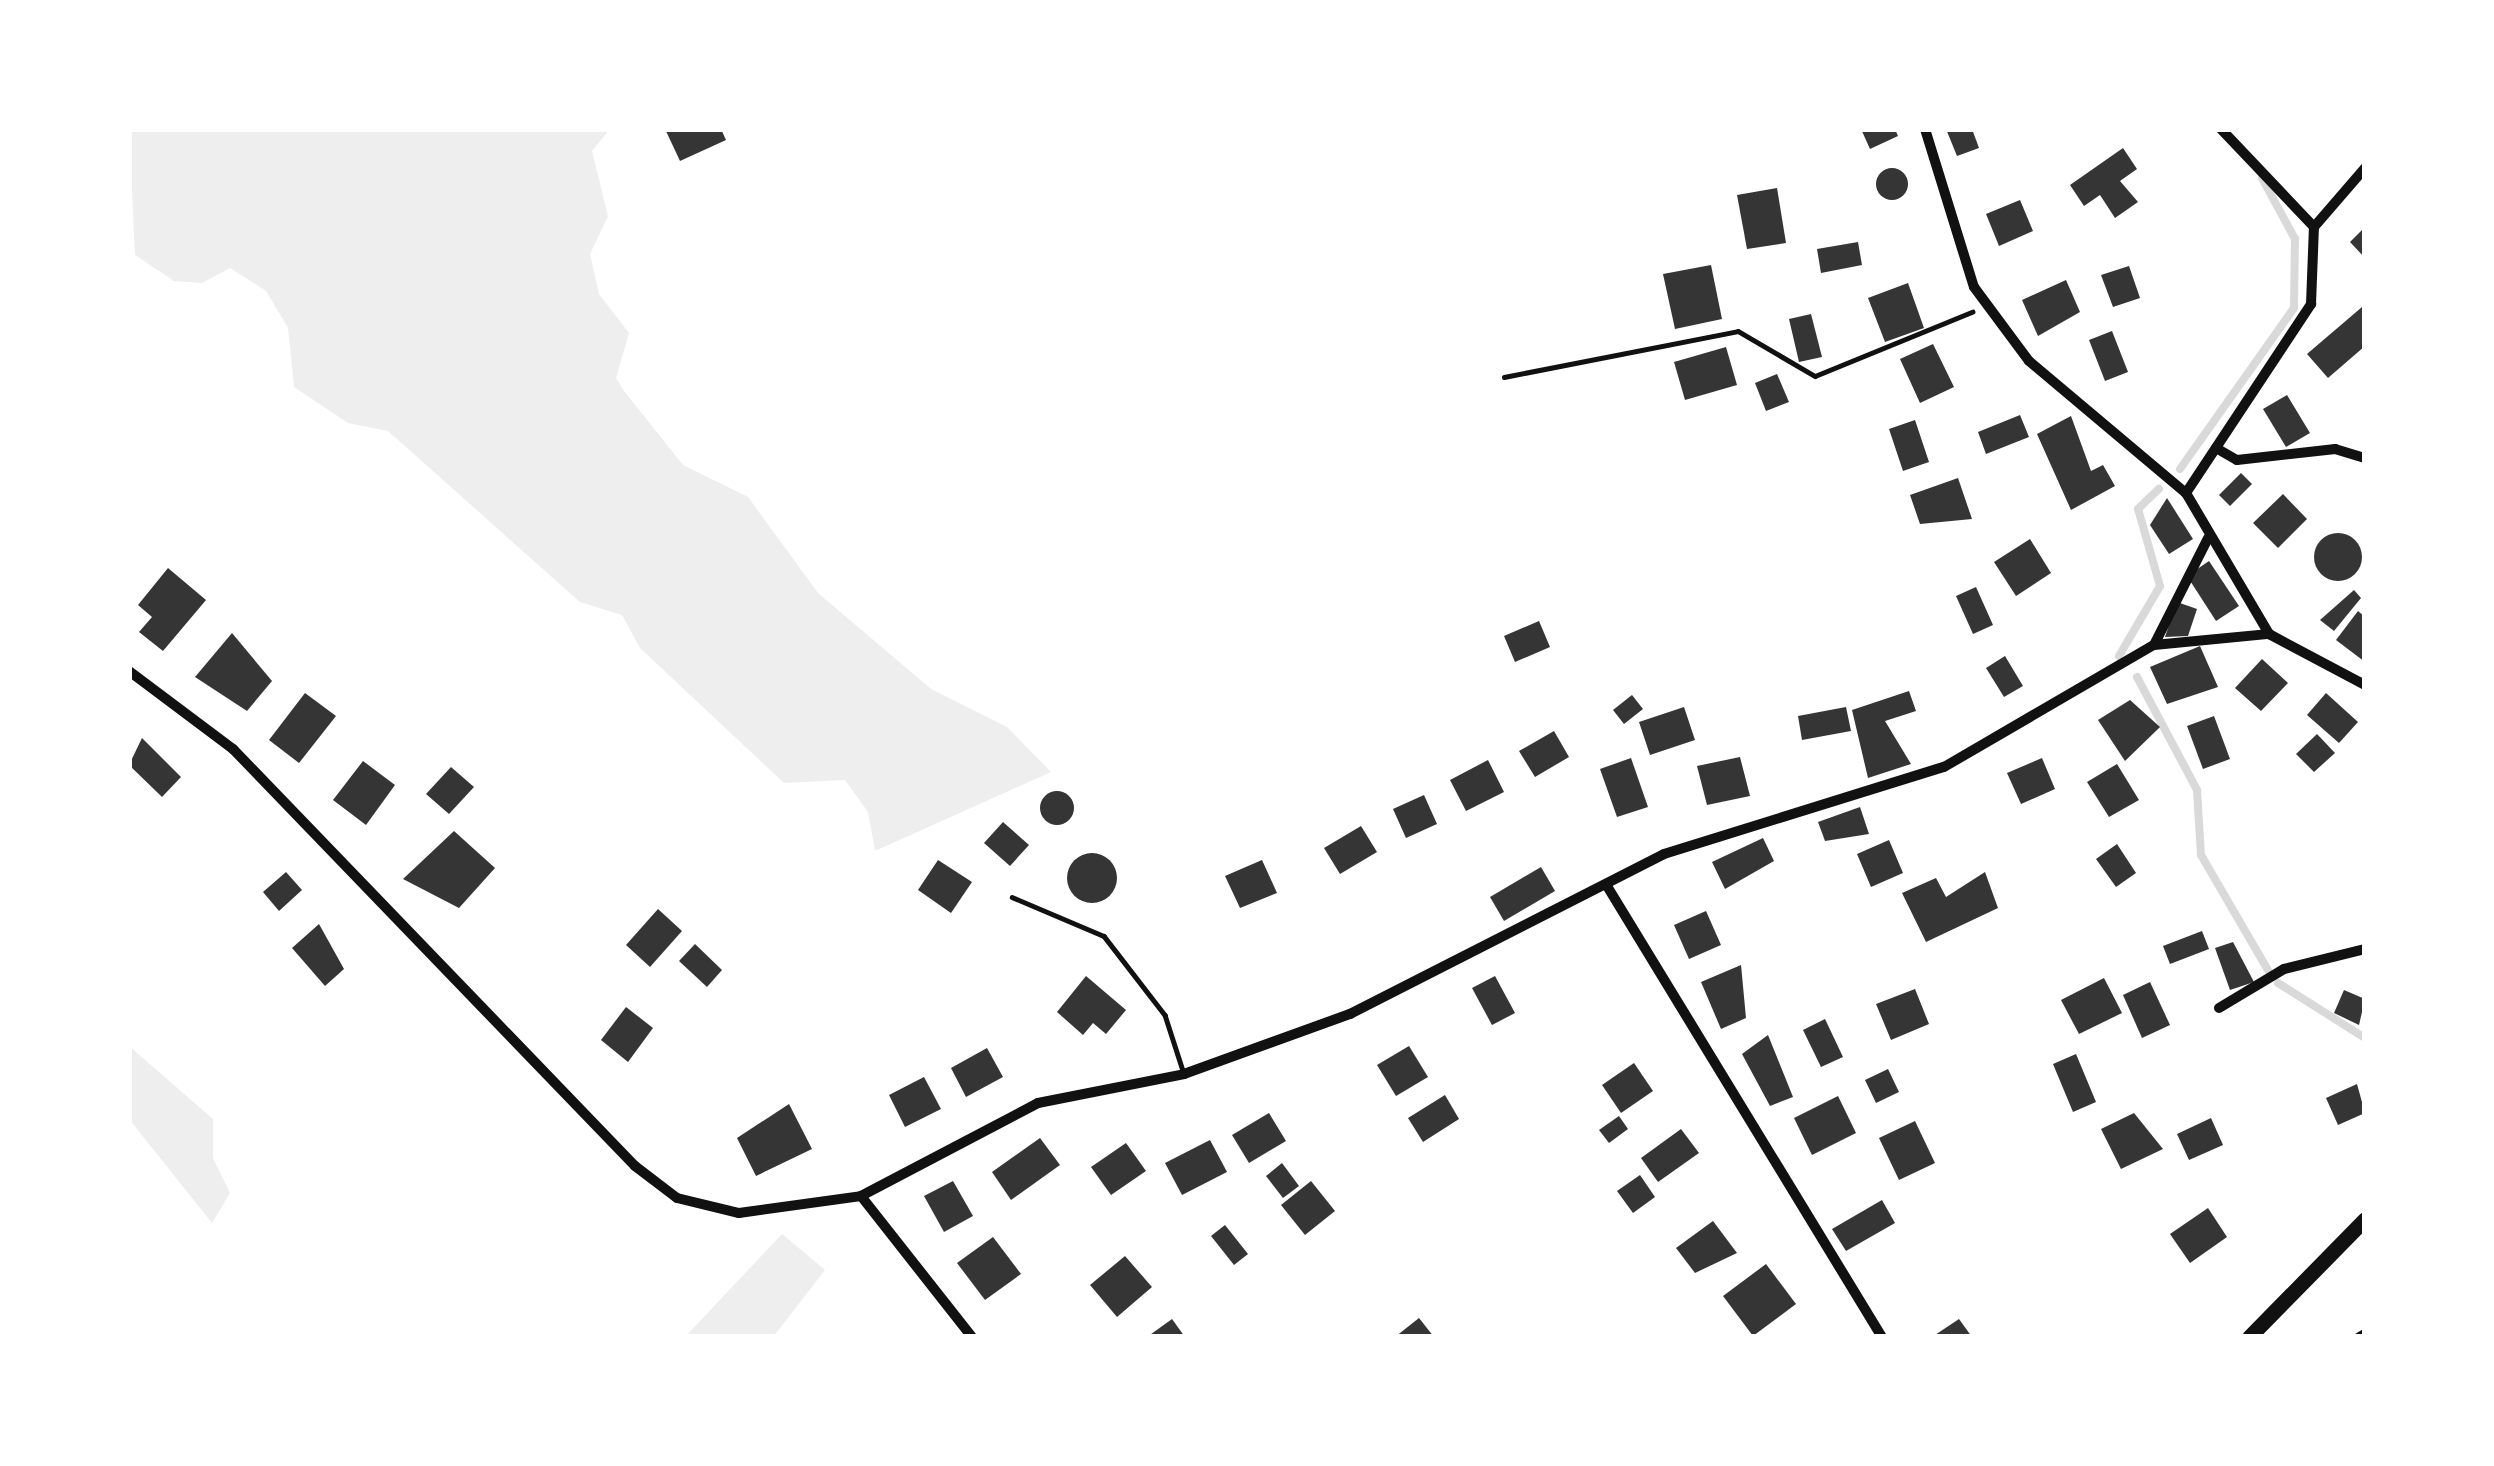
<!DOCTYPE html>
<style>
body{margin:0}
#map{position:relative;width:2494px;height:1466px;overflow:hidden;background:#fff;font-family:"Noto Serif",serif}
div>[style]{position:absolute}
[style*='--x']{left:calc(var(--x)*1px);top:calc(var(--y)*1px);width:calc(var(--w)*1px);rotate:calc(var(--a)*1deg)}
.green>*{inset:0;background:#eee}
.stream>*{height:8px;margin:-4px;padding:0 4px;transform-origin:4px;border-radius:4px;background:#d9d9d9}
.building>*{inset:0;background:#353535}
.round{border-radius:50%}
.path>*{height:4.5px;margin:-2.25px;padding:0 2.25px;transform-origin:2.25px;border-radius:2.25px;background:#111}
.service>*{height:4.5px;margin:-2.25px;padding:0 2.25px;transform-origin:2.25px;border-radius:2.25px;background:#111}
.minor>*{height:10px;margin:-5px;padding:0 5px;transform-origin:5px;border-radius:5px;background:#111}
.secondary>*{height:15px;margin:-7.5px;padding:0 7.5px;transform-origin:7.5px;border-radius:7.5px;background:#111}
span{translate:-50% -50%;white-space:nowrap;text-align:center;line-height:1.15;-webkit-text-stroke:12px #fff;paint-order:stroke}
.frame{position:absolute;inset:0;border:132px solid #fff;pointer-events:none}
</style>
<div id="map">
<div class="green">
<i style="clip-path:polygon(129px 129px,610px 129px,592px 151px,608px 216px,590px 254px,599px 294px,629px 333px,616px 378px,624px 391px,683px 465px,748px 497px,818px 593px,931px 689px,1007px 727px,1051px 772px,875px 851px,868px 812px,845px 780px,784px 783px,640px 648px,622px 615px,580px 602px,388px 431px,348px 423px,294px 387px,288px 328px,266px 291px,230px 268px,202px 283px,174px 281px,135px 255px)"></i>
<i style="clip-path:polygon(129px 1046px,213px 1119px,213px 1158px,230px 1193px,212px 1223px,129px 1119px)"></i>
<i style="clip-path:polygon(782px 1234px,825px 1270px,773px 1337px,685px 1337px)"></i>
</div>
<div class="stream">
<i style="--x:2180;--y:469;--w:197;--a:-54.7"></i>
<i style="--x:2294;--y:308;--w:69;--a:-89.2"></i>
<i style="--x:2295;--y:239;--w:69;--a:-118.4"></i>
<i style="--x:2119;--y:656;--w:81;--a:-59.6"></i>
<i style="--x:2160;--y:586;--w:80;--a:-105.9"></i>
<i style="--x:2138;--y:509;--w:29;--a:-44"></i>
<i style="--x:2137;--y:677;--w:128;--a:62"></i>
<i style="--x:2197;--y:790;--w:65;--a:86.5"></i>
<i style="--x:2201;--y:855;--w:133;--a:59.8"></i>
<i style="--x:2278;--y:983;--w:103;--a:32.3"></i>
</div>
<div class="building">
<i style="clip-path:polygon(665px 129px,721px 129px,726px 140px,680px 161px)"></i>
<i style="clip-path:polygon(1861px 129px,1895px 129px,1898px 136px,1870px 149px)"></i>
<i style="clip-path:polygon(1946px 129px,1972px 129px,1979px 148px,1957px 156px)"></i>
<i style="clip-path:polygon(2123px 148px,2137px 169px,2120px 181px,2138px 202px,2115px 218px,2100px 195px,2084px 206px,2070px 185px)"></i>
<i class="round" style="left:1876px;top:168px;width:32px;height:32px"></i>
<i style="clip-path:polygon(1777px 188px,1786px 243px,1747px 249px,1737px 195px)"></i>
<i style="clip-path:polygon(2020px 200px,2033px 231px,1999px 246px,1986px 214px)"></i>
<i style="clip-path:polygon(2365px 227px,2365px 258px,2350px 242px)"></i>
<i style="clip-path:polygon(1858px 242px,1862px 265px,1821px 273px,1817px 249px)"></i>
<i style="clip-path:polygon(1711px 265px,1722px 319px,1675px 329px,1663px 274px)"></i>
<i style="clip-path:polygon(2129px 266px,2140px 298px,2113px 307px,2101px 275px)"></i>
<i style="clip-path:polygon(2066px 280px,2080px 312px,2038px 336px,2022px 300px)"></i>
<i style="clip-path:polygon(1908px 283px,1924px 328px,1885px 342px,1868px 298px)"></i>
<i style="clip-path:polygon(2362px 307px,2365px 346px,2328px 378px,2307px 354px)"></i>
<i style="clip-path:polygon(1811px 314px,1822px 357px,1799px 362px,1789px 319px)"></i>
<i style="clip-path:polygon(2112px 331px,2128px 372px,2105px 381px,2089px 340px)"></i>
<i style="clip-path:polygon(1933px 344px,1954px 387px,1920px 403px,1900px 359px)"></i>
<i style="clip-path:polygon(1726px 347px,1737px 385px,1685px 400px,1674px 362px)"></i>
<i style="clip-path:polygon(1777px 374px,1789px 402px,1766px 411px,1755px 383px)"></i>
<i style="clip-path:polygon(2287px 395px,2310px 433px,2286px 447px,2263px 409px)"></i>
<i style="clip-path:polygon(2020px 415px,2029px 437px,1986px 454px,1978px 432px)"></i>
<i style="clip-path:polygon(2071px 416px,2091px 471px,2103px 465px,2115px 486px,2071px 510px,2037px 434px)"></i>
<i style="clip-path:polygon(1915px 420px,1929px 462px,1903px 471px,1889px 429px)"></i>
<i style="clip-path:polygon(2241px 473px,2252px 484px,2230px 506px,2219px 495px)"></i>
<i style="clip-path:polygon(1958px 478px,1972px 519px,1920px 524px,1910px 495px)"></i>
<i style="clip-path:polygon(2283px 494px,2307px 519px,2278px 548px,2253px 523px)"></i>
<i style="clip-path:polygon(2167px 498px,2193px 539px,2169px 554px,2150px 525px)"></i>
<i class="round" style="left:2314px;top:533px;width:48px;height:48px"></i>
<i style="clip-path:polygon(2030px 539px,2051px 573px,2016px 596px,1994px 562px)"></i>
<i style="clip-path:polygon(2209px 561px,2239px 606px,2216px 621px,2187px 576px)"></i>
<i style="clip-path:polygon(168px 568px,206px 600px,163px 651px,139px 632px,152px 617px,138px 605px)"></i>
<i style="clip-path:polygon(1976px 587px,1993px 625px,1973px 634px,1956px 596px)"></i>
<i style="clip-path:polygon(2354px 590px,2361px 598px,2334px 631px,2320px 620px)"></i>
<i style="clip-path:polygon(2177px 602px,2197px 609px,2188px 636px,2165px 637px)"></i>
<i style="clip-path:polygon(2358px 611px,2365px 617px,2365px 662px,2336px 640px)"></i>
<i style="clip-path:polygon(1539px 621px,1550px 647px,1515px 662px,1504px 636px)"></i>
<i style="clip-path:polygon(232px 633px,272px 681px,247px 711px,195px 677px)"></i>
<i style="clip-path:polygon(2200px 646px,2218px 687px,2167px 704px,2150px 667px)"></i>
<i style="clip-path:polygon(2005px 656px,2023px 686px,2004px 697px,1986px 668px)"></i>
<i style="clip-path:polygon(2262px 659px,2288px 683px,2261px 711px,2235px 688px)"></i>
<i style="clip-path:polygon(1909px 691px,1916px 711px,1885px 721px,1911px 764px,1868px 778px,1852px 710px)"></i>
<i style="clip-path:polygon(305px 693px,336px 716px,299px 763px,269px 740px)"></i>
<i style="clip-path:polygon(2326px 693px,2358px 722px,2339px 743px,2307px 715px)"></i>
<i style="clip-path:polygon(1632px 695px,1643px 709px,1624px 724px,1613px 710px)"></i>
<i style="clip-path:polygon(2130px 700px,2160px 727px,2125px 761px,2098px 720px)"></i>
<i style="clip-path:polygon(1684px 707px,1695px 740px,1650px 755px,1639px 722px)"></i>
<i style="clip-path:polygon(1846px 707px,1851px 731px,1802px 740px,1798px 716px)"></i>
<i style="clip-path:polygon(2214px 716px,2230px 759px,2203px 769px,2187px 726px)"></i>
<i style="clip-path:polygon(1554px 731px,1569px 757px,1535px 777px,1519px 751px)"></i>
<i style="clip-path:polygon(2317px 734px,2335px 753px,2314px 772px,2296px 754px)"></i>
<i style="clip-path:polygon(142px 738px,181px 777px,162px 797px,129px 765px)"></i>
<i style="clip-path:polygon(1740px 757px,1750px 796px,1707px 805px,1697px 766px)"></i>
<i style="clip-path:polygon(1631px 758px,1648px 807px,1617px 817px,1600px 769px)"></i>
<i style="clip-path:polygon(2042px 758px,2055px 789px,2021px 804px,2007px 773px)"></i>
<i style="clip-path:polygon(1488px 760px,1504px 792px,1466px 811px,1450px 780px)"></i>
<i style="clip-path:polygon(363px 761px,395px 785px,366px 825px,333px 800px)"></i>
<i style="clip-path:polygon(2117px 764px,2139px 800px,2109px 817px,2087px 782px)"></i>
<i style="clip-path:polygon(451px 767px,474px 787px,449px 814px,426px 794px)"></i>
<i class="round" style="left:1040px;top:791px;width:34px;height:34px"></i>
<i style="clip-path:polygon(1424px 795px,1437px 824px,1406px 838px,1393px 809px)"></i>
<i style="clip-path:polygon(1860px 807px,1869px 834px,1825px 841px,1818px 822px)"></i>
<i style="clip-path:polygon(1003px 822px,1029px 845px,1010px 866px,984px 843px)"></i>
<i style="clip-path:polygon(1361px 826px,1377px 852px,1340px 874px,1324px 848px)"></i>
<i style="clip-path:polygon(454px 831px,495px 868px,459px 908px,403px 879px)"></i>
<i style="clip-path:polygon(1763px 838px,1774px 861px,1725px 889px,1712px 862px)"></i>
<i style="clip-path:polygon(1889px 840px,1903px 873px,1871px 887px,1857px 854px)"></i>
<i style="clip-path:polygon(2117px 844px,2136px 873px,2116px 887px,2096px 859px)"></i>
<i class="round" style="left:1067px;top:853px;width:50px;height:50px"></i>
<i style="clip-path:polygon(938px 860px,972px 882px,951px 913px,918px 890px)"></i>
<i style="clip-path:polygon(1262px 860px,1277px 893px,1240px 908px,1225px 876px)"></i>
<i style="clip-path:polygon(1541px 867px,1555px 891px,1504px 921px,1490px 897px)"></i>
<i style="clip-path:polygon(286px 872px,302px 890px,279px 911px,263px 892px)"></i>
<i style="clip-path:polygon(1985px 872px,1998px 908px,1926px 942px,1902px 893px,1936px 878px,1946px 897px)"></i>
<i style="clip-path:polygon(658px 909px,682px 931px,650px 967px,626px 945px)"></i>
<i style="clip-path:polygon(1706px 911px,1721px 945px,1689px 959px,1674px 925px)"></i>
<i style="clip-path:polygon(319px 924px,344px 969px,325px 986px,292px 948px)"></i>
<i style="clip-path:polygon(2202px 931px,2209px 949px,2170px 964px,2163px 946px)"></i>
<i style="clip-path:polygon(2233px 942px,2254px 982px,2230px 990px,2215px 948px)"></i>
<i style="clip-path:polygon(695px 944px,722px 970px,707px 987px,679px 961px)"></i>
<i style="clip-path:polygon(1741px 965px,1746px 1018px,1721px 1029px,1701px 982px)"></i>
<i style="clip-path:polygon(1086px 976px,1126px 1010px,1106px 1034px,1093px 1023px,1083px 1035px,1057px 1012px)"></i>
<i style="clip-path:polygon(1495px 976px,1515px 1013px,1492px 1025px,1472px 988px)"></i>
<i style="clip-path:polygon(2104px 978px,2122px 1013px,2079px 1034px,2061px 1000px)"></i>
<i style="clip-path:polygon(2150px 982px,2170px 1025px,2142px 1038px,2123px 995px)"></i>
<i style="clip-path:polygon(1915px 989px,1929px 1024px,1891px 1040px,1876px 1004px)"></i>
<i style="clip-path:polygon(2344px 990px,2365px 999px,2359px 1025px,2334px 1013px)"></i>
<i style="clip-path:polygon(626px 1007px,653px 1028px,628px 1062px,601px 1040px)"></i>
<i style="clip-path:polygon(1825px 1019px,1843px 1057px,1821px 1067px,1803px 1030px)"></i>
<i style="clip-path:polygon(1768px 1035px,1793px 1097px,1770px 1106px,1742px 1054px)"></i>
<i style="clip-path:polygon(1409px 1046px,1428px 1077px,1396px 1096px,1377px 1065px)"></i>
<i style="clip-path:polygon(987px 1048px,1003px 1077px,966px 1097px,951px 1068px)"></i>
<i style="clip-path:polygon(2076px 1054px,2096px 1102px,2073px 1112px,2053px 1064px)"></i>
<i style="clip-path:polygon(1634px 1063px,1653px 1091px,1621px 1113px,1602px 1085px)"></i>
<i style="clip-path:polygon(1888px 1069px,1899px 1092px,1876px 1103px,1865px 1080px)"></i>
<i style="clip-path:polygon(924px 1077px,941px 1109px,905px 1127px,889px 1095px)"></i>
<i style="clip-path:polygon(2357px 1084px,2365px 1113px,2338px 1125px,2326px 1098px)"></i>
<i style="clip-path:polygon(1445px 1095px,1459px 1119px,1423px 1142px,1408px 1118px)"></i>
<i style="clip-path:polygon(1838px 1096px,1856px 1133px,1812px 1155px,1794px 1118px)"></i>
<i style="clip-path:polygon(789px 1104px,812px 1149px,756px 1176px,737px 1138px)"></i>
<i style="clip-path:polygon(1269px 1113px,1286px 1141px,1249px 1163px,1232px 1135px)"></i>
<i style="clip-path:polygon(2134px 1113px,2163px 1149px,2121px 1169px,2101px 1129px)"></i>
<i style="clip-path:polygon(1619px 1116px,1628px 1129px,1609px 1143px,1599px 1130px)"></i>
<i style="clip-path:polygon(2211px 1118px,2223px 1145px,2189px 1160px,2177px 1134px)"></i>
<i style="clip-path:polygon(1915px 1121px,1935px 1163px,1899px 1180px,1879px 1138px)"></i>
<i style="clip-path:polygon(1681px 1129px,1699px 1153px,1658px 1182px,1641px 1158px)"></i>
<i style="clip-path:polygon(1040px 1138px,1060px 1165px,1011px 1200px,992px 1172px)"></i>
<i style="clip-path:polygon(1210px 1140px,1227px 1172px,1182px 1195px,1165px 1163px)"></i>
<i style="clip-path:polygon(1126px 1143px,1146px 1171px,1111px 1195px,1091px 1167px)"></i>
<i style="clip-path:polygon(1282px 1163px,1299px 1186px,1283px 1198px,1266px 1176px)"></i>
<i style="clip-path:polygon(1640px 1175px,1655px 1197px,1633px 1213px,1617px 1191px)"></i>
<i style="clip-path:polygon(953px 1181px,973px 1216px,944px 1232px,924px 1196px)"></i>
<i style="clip-path:polygon(1311px 1181px,1335px 1211px,1305px 1235px,1281px 1205px)"></i>
<i style="clip-path:polygon(1882px 1200px,1895px 1223px,1846px 1251px,1832px 1229px)"></i>
<i style="clip-path:polygon(2208px 1208px,2227px 1237px,2190px 1263px,2170px 1234px)"></i>
<i style="clip-path:polygon(1713px 1221px,1737px 1253px,1695px 1273px,1676px 1248px)"></i>
<i style="clip-path:polygon(1225px 1225px,1248px 1254px,1234px 1265px,1211px 1236px)"></i>
<i style="clip-path:polygon(993px 1237px,1021px 1274px,985px 1300px,957px 1263px)"></i>
<i style="clip-path:polygon(1125px 1256px,1152px 1287px,1117px 1317px,1090px 1285px)"></i>
<i style="clip-path:polygon(1766px 1264px,1796px 1304px,1753px 1336px,1723px 1296px)"></i>
<i style="clip-path:polygon(1419px 1318px,1434px 1337px,1395px 1337px)"></i>
<i style="clip-path:polygon(1172px 1319px,1185px 1337px,1147px 1337px)"></i>
<i style="clip-path:polygon(1959px 1319px,1972px 1337px,1932px 1337px)"></i>
</div>
<div class="path">
<i style="--x:1504;--y:377;--w:238;--a:-11.1"></i>
<i style="--x:1738;--y:331;--w:89;--a:30.3"></i>
<i style="--x:1815;--y:376;--w:170;--a:-22.2"></i>
</div>
<div class="service">
<i style="--x:1012;--y:897;--w:100;--a:23"></i>
<i style="--x:1104;--y:936;--w:100;--a:52.3"></i>
<i style="--x:1165;--y:1015;--w:62;--a:72.1"></i>
<i style="--x:2354;--y:1337;--w:13;--a:-32"></i>
</div>
<div class="minor">
<i style="--x:1925;--y:129;--w:165;--a:72.8"></i>
<i style="--x:1974;--y:287;--w:92;--a:53.4"></i>
<i style="--x:2029;--y:361;--w:205;--a:40.1"></i>
<i style="--x:2186;--y:493;--w:164;--a:59.5"></i>
<i style="--x:2269;--y:634;--w:109;--a:28"></i>
<i style="--x:2221;--y:129;--w:135;--a:46.5"></i>
<i style="--x:2216;--y:448;--w:24;--a:30"></i>
<i style="--x:2237;--y:460;--w:99;--a:-6.4"></i>
<i style="--x:2335;--y:449;--w:31;--a:17"></i>
<i style="--x:2186;--y:493;--w:227;--a:-56.5"></i>
<i style="--x:2311;--y:304;--w:77;--a:-87.8"></i>
<i style="--x:2314;--y:227;--w:78;--a:-49.2"></i>
<i style="--x:2154;--y:645;--w:120;--a:-63.2"></i>
<i style="--x:129;--y:671;--w:130;--a:36.9"></i>
<i style="--x:233;--y:749;--w:579;--a:46.05"></i>
<i style="--x:635;--y:1166;--w:53;--a:37.3"></i>
<i style="--x:677;--y:1198;--w:64;--a:13.6"></i>
<i style="--x:739;--y:1213;--w:123;--a:-7.9"></i>
<i style="--x:861;--y:1196;--w:179;--a:51.8"></i>
<i style="--x:1607;--y:886;--w:528;--a:58.63"></i>
<i style="--x:2219;--y:1008;--w:76;--a:-31"></i>
<i style="--x:2284;--y:969;--w:83;--a:-13.9"></i>
<i style="--x:861;--y:1196;--w:200;--a:-27.7"></i>
<i style="--x:1038;--y:1103;--w:149;--a:-11.2"></i>
<i style="--x:1184;--y:1074;--w:177;--a:-19.9"></i>
<i style="--x:1350;--y:1014;--w:352;--a:-27"></i>
<i style="--x:1664;--y:854;--w:293;--a:-17.3"></i>
<i style="--x:1944;--y:767;--w:243;--a:-30.2"></i>
<i style="--x:2154;--y:645;--w:116;--a:-5.5"></i>
</div>
<div class="secondary">
<i style="--x:2249;--y:1337;--w:165;--a:-45.5"></i>
</div>
<div class="frame"></div>
</div>
